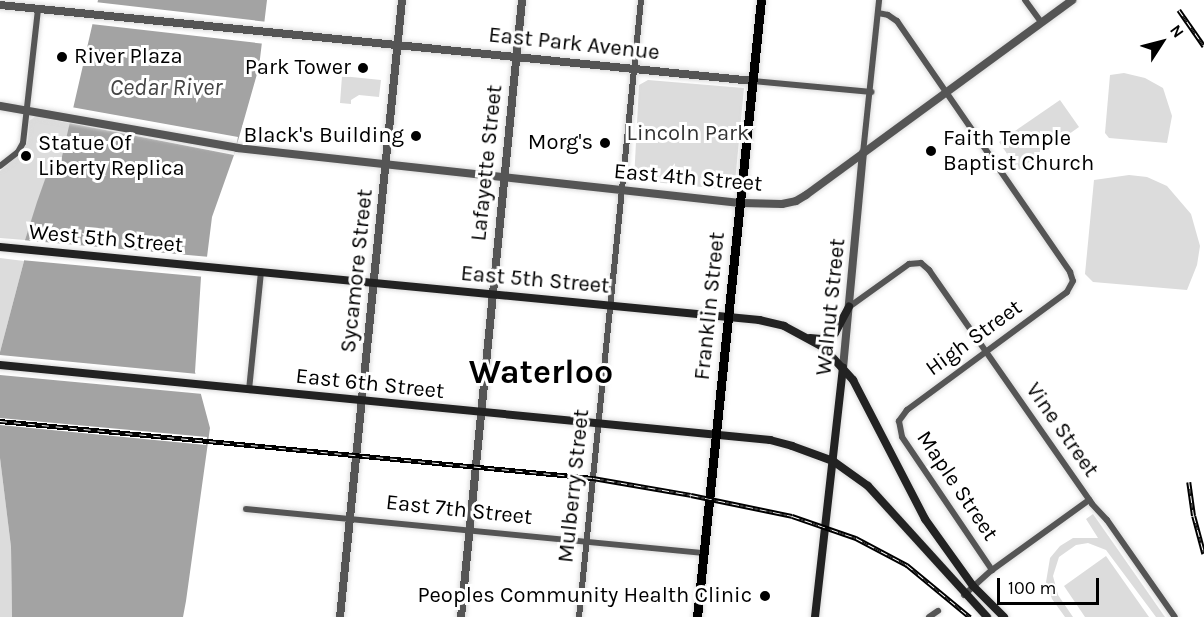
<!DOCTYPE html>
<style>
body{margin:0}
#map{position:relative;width:1204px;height:617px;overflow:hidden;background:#fff;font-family:Karla,sans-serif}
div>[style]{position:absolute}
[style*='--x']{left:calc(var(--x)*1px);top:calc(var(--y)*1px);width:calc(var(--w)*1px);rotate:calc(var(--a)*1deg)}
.green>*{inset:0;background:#dcdcdc}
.water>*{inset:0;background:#a3a3a3}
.pier>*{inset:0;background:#fff}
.roads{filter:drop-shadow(0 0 2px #dbdbdb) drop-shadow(0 0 2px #dbdbdb)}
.minor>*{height:6px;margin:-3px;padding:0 3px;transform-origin:3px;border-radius:3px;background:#555}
.tertiary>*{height:8px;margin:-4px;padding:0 4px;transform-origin:4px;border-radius:4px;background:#555}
.secondary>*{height:8px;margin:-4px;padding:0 4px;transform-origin:4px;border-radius:4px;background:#222}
.primary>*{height:9px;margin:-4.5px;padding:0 4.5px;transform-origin:4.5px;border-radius:4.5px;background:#000}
.rail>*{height:4.5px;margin-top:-2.25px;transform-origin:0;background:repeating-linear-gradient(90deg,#fff 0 7px,#000 0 14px);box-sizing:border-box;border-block:2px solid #000}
.dots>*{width:16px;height:16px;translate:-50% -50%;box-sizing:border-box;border:3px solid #fff;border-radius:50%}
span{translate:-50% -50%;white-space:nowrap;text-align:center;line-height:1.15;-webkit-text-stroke:6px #fff;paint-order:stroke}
.street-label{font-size:22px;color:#000}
.poi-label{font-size:22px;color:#000}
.left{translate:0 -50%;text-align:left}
.right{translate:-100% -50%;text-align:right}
.park-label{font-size:22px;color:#333}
.water-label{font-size:24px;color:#444;font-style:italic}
.town-label{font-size:34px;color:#000;font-weight:700}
.north{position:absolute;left:1132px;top:12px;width:60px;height:60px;-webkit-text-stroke:4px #fff;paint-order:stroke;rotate:54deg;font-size:16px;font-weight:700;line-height:24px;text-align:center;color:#000}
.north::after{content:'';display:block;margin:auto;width:21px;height:27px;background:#000;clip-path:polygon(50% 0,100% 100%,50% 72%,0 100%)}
.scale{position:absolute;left:997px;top:578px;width:102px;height:27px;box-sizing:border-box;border:3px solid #000;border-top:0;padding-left:8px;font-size:18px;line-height:21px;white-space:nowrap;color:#000;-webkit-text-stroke:4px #fff;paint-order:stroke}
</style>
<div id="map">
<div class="green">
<i style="clip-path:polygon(1124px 73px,1145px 78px,1163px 88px,1172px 116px,1167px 143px,1109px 138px,1105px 133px,1110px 75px)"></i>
<i style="clip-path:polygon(342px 76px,381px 80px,379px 97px,359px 95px,351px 100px,351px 104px,340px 103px)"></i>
<i style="clip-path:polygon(648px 80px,744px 88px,735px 182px,731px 190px,634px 180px,639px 85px)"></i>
<i style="clip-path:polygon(1060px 100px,1079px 127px,1018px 170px,999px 142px)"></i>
<i style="clip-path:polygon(36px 116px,72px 124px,58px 174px,48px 172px,25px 240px,0 238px,0 171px,23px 151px,28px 140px,29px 121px)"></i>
<i style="clip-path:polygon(1129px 175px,1147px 177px,1167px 186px,1191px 214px,1200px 246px,1197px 265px,1187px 290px,1093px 282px,1085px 274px,1094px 180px)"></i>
<i style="clip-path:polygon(0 258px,24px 261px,0 352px)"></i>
<i style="clip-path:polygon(0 458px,11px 547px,12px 617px,0 617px)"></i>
<i style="clip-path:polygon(1093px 514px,1165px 617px,1156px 617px,1106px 550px,1088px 543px,1076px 545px,1059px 557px,1053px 576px,1058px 595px,1073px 617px,1065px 617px,1052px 599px,1046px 582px,1050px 558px,1060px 546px,1073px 538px,1098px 538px,1086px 519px)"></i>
<i style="clip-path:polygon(1106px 556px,1149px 617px,1085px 617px,1064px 586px)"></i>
</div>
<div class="water">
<i style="clip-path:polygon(98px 0,267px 0,259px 67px,234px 155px,212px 217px,207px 257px,201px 277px,195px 372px,210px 428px,186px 601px,183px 617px,12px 617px,11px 547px,0 458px,0 352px,24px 261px,25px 240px,37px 202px,48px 171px,58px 174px)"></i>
</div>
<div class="pier">
<i style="clip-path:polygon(95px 2px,268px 22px,266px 44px,91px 24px)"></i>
<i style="clip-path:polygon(71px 107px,238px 137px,234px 155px,69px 123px)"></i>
<i style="clip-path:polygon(22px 240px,210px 257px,210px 258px,205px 277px,21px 260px)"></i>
<i style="clip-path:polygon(0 355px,198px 374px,203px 394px,0 375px)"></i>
<i style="clip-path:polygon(0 418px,207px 437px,206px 445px,0 425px)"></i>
</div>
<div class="roads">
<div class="minor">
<i style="--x:1025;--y:0;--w:27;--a:54"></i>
<i style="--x:878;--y:13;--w:10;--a:11"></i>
<i style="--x:888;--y:15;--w:11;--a:34"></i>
<i style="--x:897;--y:21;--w:305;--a:55.4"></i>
<i style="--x:1070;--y:272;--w:9;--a:72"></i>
<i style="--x:1073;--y:281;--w:13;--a:119"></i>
<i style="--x:1067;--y:292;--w:199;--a:143.6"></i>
<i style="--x:907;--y:410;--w:14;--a:126"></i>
<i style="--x:899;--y:421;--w:16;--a:79"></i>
<i style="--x:902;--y:437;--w:161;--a:55.9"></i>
<i style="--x:753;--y:81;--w:119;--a:5.3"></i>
<i style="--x:863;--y:153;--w:154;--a:-84"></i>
<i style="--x:0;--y:166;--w:23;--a:-38"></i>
<i style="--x:18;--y:152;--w:10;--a:-61"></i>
<i style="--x:23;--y:143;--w:135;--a:-83.6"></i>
<i style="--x:849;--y:307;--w:74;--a:-35.6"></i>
<i style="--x:909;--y:264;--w:12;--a:-5"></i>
<i style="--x:921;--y:263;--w:11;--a:41"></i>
<i style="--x:929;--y:270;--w:285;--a:55.1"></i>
<i style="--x:1092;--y:504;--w:22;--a:47"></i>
<i style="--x:1107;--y:520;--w:118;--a:55"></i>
<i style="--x:249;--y:390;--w:119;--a:-84.2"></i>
<i style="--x:246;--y:509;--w:460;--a:5.5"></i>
<i style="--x:964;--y:595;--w:38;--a:-42"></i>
<i style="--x:992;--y:570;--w:120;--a:-35.8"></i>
<i style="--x:579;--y:617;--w:620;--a:-84.26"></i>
<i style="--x:929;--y:617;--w:11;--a:-34"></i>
</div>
<div class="tertiary">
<i style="--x:0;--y:5;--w:757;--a:5.76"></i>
<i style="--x:0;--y:106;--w:241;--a:10"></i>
<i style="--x:237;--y:148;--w:506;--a:6.24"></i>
<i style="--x:740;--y:203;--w:42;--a:1.4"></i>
<i style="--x:782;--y:204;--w:14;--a:-12"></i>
<i style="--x:796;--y:201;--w:12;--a:-31"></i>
<i style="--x:806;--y:195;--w:330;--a:-36.2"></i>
<i style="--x:843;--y:368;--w:216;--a:-84.7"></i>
<i style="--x:340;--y:617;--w:620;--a:-84.26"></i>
<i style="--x:461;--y:617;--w:620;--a:-84.35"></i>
</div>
<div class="secondary">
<i style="--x:0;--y:247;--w:763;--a:5.49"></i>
<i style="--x:759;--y:320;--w:26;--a:13"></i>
<i style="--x:784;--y:326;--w:44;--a:28.3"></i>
<i style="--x:823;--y:347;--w:45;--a:47.7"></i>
<i style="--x:853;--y:380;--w:157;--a:62.6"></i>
<i style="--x:925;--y:519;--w:82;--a:54.4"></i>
<i style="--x:973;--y:586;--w:44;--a:45"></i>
<i style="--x:810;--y:338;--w:11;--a:5"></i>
<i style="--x:821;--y:339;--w:15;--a:-23"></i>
<i style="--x:835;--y:333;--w:30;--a:-62"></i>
<i style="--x:0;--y:365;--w:774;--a:5.56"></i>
<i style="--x:770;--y:440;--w:23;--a:15"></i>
<i style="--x:792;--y:446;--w:44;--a:20.1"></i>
<i style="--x:833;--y:461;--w:43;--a:35.5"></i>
<i style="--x:868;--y:486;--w:177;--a:47.7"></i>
<i style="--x:815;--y:617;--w:251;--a:-83.6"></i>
</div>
<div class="primary">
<i style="--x:697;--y:617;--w:620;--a:-84.08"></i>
</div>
</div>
<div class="rail">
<i style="--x:1179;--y:10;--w:44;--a:55.2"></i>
<i style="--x:0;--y:421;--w:596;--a:5.49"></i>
<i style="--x:593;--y:478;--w:99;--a:9.8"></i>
<i style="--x:691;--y:495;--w:103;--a:11.7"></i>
<i style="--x:792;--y:516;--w:68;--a:19"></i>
<i style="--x:856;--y:538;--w:58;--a:27.9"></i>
<i style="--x:907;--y:565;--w:82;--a:39.5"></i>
<i style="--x:1189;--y:482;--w:34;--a:82"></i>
<i style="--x:1194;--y:516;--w:39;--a:75"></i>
</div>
<div class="dots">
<i style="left:62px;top:57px;background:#000"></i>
<i style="left:363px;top:68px;background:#000"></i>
<i style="left:416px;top:136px;background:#000"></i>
<i style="left:605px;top:143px;background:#000"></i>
<i style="left:931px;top:151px;background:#000"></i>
<i style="left:26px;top:156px;background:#000"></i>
<i style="left:765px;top:596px;background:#000"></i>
</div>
<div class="street-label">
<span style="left:574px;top:44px;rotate:6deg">East Park Avenue</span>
<span style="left:487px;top:163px;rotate:-84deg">Lafayette Street</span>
<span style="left:688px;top:178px;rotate:5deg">East 4th Street</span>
<span style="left:106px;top:239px;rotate:5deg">West 5th Street</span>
<span style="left:357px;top:271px;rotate:-84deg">Sycamore Street</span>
<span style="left:535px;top:280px;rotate:5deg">East 5th Street</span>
<span style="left:710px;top:306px;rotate:-84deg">Franklin Street</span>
<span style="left:831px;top:307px;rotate:-84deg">Walnut Street</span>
<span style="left:974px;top:338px;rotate:-36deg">High Street</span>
<span style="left:370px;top:384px;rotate:6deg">East 6th Street</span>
<span style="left:1062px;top:430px;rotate:55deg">Vine Street</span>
<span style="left:574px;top:486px;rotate:-84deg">Mulberry Street</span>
<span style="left:957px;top:486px;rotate:56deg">Maple Street</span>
<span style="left:459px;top:510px;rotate:6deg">East 7th Street</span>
</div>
<div class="poi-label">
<span class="left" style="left:74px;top:57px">River Plaza</span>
<span class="right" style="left:351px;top:68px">Park Tower</span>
<span class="right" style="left:404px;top:136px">Black's Building</span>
<span class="left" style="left:943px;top:151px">Faith Temple<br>Baptist Church</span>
<span class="left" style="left:38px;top:156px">Statue Of<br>Liberty Replica</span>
<span class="right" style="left:593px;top:143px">Morg's</span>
<span class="right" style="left:752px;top:596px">Peoples Community Health Clinic</span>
</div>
<div class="park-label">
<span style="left:688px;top:134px">Lincoln Park</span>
</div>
<div class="water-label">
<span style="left:166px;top:88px">Cedar River</span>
</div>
<div class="town-label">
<span style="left:541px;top:373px">Waterloo</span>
</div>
<div class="north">N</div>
<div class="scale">100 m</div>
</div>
